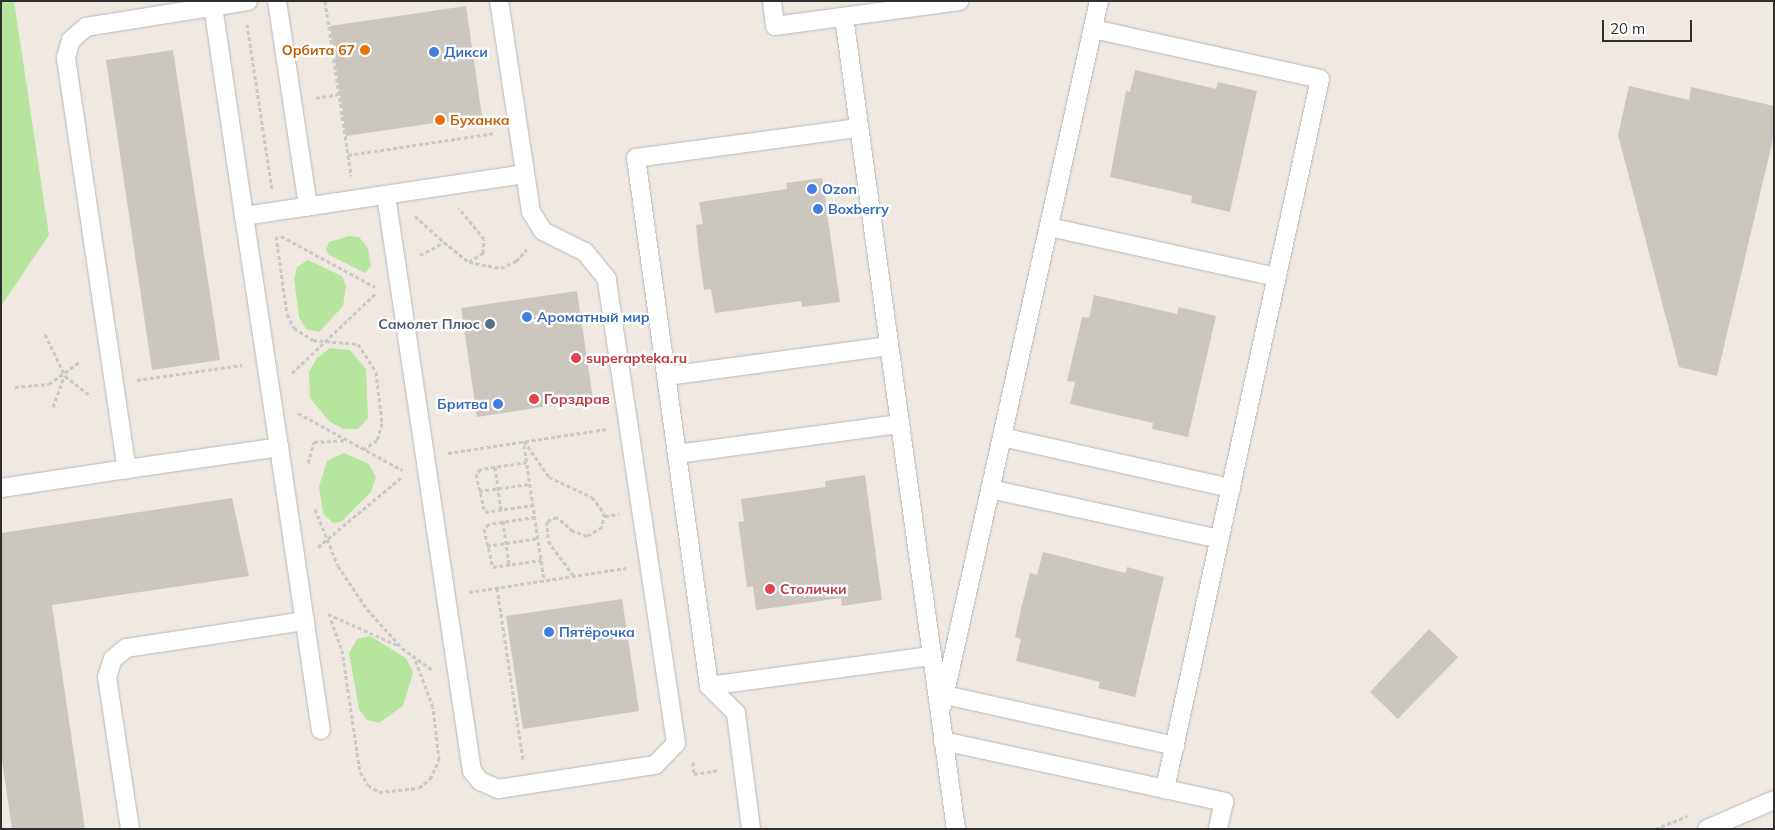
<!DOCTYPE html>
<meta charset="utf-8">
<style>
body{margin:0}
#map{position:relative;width:1775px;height:830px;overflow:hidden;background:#efe9e1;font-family:Mulish,sans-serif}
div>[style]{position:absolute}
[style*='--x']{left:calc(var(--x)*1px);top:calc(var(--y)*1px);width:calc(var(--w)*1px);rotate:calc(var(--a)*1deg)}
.green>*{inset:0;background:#b6e59e}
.building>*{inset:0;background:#cbc7bf}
.path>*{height:3px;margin-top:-1.5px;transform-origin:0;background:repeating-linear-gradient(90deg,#c9c9c9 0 4px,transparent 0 6.5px)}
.roads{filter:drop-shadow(0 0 1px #b4b7c1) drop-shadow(0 0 1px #b4b7c1)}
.service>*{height:18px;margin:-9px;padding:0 9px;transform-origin:9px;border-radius:9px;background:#fff}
.dots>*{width:14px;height:14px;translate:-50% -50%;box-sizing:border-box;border:2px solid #fff;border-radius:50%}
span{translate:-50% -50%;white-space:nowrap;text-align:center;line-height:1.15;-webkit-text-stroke:4.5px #fff;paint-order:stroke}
.food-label{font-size:14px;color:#c56008;font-weight:700}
.right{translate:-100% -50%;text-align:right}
.left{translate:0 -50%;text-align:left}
.shop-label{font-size:14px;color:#366cbe;font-weight:700}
.service-label{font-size:14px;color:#4e5e75;font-weight:700}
.health-label{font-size:14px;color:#be3a42;font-weight:700}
.frame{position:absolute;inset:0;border:2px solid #2e2e2e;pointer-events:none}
.scale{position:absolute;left:1602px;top:20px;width:90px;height:22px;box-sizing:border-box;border:2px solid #2e2e2e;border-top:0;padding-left:6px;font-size:15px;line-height:18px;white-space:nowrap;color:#2e2e2e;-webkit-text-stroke:4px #fff;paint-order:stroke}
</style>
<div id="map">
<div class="green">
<i style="clip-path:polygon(1px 1px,14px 1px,49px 235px,1px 306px)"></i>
<i style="clip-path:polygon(349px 236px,359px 237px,368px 248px,371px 266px,365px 273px,329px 255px,326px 250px,329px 242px)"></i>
<i style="clip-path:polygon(308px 260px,342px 276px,346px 286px,343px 306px,319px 332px,306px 329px,299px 317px,294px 279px,297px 267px)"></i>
<i style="clip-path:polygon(330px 348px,350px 350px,366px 369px,368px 418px,358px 429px,344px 429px,330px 422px,310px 398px,309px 372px,317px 358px)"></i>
<i style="clip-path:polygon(344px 453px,369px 464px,376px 477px,371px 492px,341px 522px,333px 523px,323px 513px,319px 487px,327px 461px)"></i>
<i style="clip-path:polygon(370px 636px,406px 658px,413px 673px,403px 706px,379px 723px,367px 720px,359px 709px,349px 653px,357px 639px)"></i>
</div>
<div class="building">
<i style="clip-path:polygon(466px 6px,482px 116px,346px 136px,330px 26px)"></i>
<i style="clip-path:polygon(173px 50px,220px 360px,152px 370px,106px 60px)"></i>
<i style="clip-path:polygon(1135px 70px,1216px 89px,1218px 82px,1257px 91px,1230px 212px,1191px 203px,1192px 196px,1110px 177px,1126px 91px,1130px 92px)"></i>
<i style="clip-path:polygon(1629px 86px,1689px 100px,1691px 87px,1774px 106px,1774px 135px,1717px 376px,1679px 367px,1618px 135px)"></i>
<i style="clip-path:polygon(822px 178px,840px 302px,802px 307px,801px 301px,715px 313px,711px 289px,704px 290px,699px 254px,696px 225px,703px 224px,699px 202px,787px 189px,786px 183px)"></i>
<i style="clip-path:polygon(577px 291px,593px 399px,477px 417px,461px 308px)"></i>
<i style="clip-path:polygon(1094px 295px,1177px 314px,1179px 307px,1216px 316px,1188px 437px,1152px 429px,1153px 423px,1070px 404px,1075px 382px,1067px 381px,1082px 317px,1089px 318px)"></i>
<i style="clip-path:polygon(865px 475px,882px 600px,842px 606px,841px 598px,756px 610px,753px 586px,747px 587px,740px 534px,738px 522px,744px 521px,741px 499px,826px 487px,825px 481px)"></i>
<i style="clip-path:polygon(232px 498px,249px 576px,52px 605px,85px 829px,12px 829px,1px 754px,1px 533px)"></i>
<i style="clip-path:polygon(1043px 552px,1126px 573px,1127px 567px,1164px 577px,1135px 697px,1098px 688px,1100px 682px,1016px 661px,1021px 639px,1015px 637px,1021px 609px,1030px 573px,1037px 575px)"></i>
<i style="clip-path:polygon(622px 599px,639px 711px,523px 729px,506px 616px)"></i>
<i style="clip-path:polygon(1429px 629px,1458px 657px,1398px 719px,1370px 692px)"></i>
</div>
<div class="path">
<i style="--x:325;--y:1;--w:177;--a:81.5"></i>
<i style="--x:247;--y:24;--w:167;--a:81.4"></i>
<i style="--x:316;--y:98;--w:22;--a:-10"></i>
<i style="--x:348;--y:155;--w:149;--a:-8.5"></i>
<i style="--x:415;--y:216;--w:39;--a:42"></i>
<i style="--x:276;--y:236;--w:79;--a:82"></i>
<i style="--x:287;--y:314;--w:16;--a:63"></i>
<i style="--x:294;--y:328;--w:22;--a:32"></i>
<i style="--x:313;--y:340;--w:45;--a:5.1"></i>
<i style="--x:358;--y:344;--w:33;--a:57"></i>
<i style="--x:376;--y:372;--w:51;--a:83.3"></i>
<i style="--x:382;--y:423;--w:18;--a:106"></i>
<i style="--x:377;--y:440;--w:16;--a:145"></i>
<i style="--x:281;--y:236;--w:107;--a:28.5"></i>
<i style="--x:420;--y:255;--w:27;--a:-28"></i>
<i style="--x:444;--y:242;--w:32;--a:39"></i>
<i style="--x:469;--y:262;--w:17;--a:-33"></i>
<i style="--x:483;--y:253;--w:14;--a:-86"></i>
<i style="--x:484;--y:239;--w:40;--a:-129"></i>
<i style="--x:469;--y:262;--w:33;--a:11"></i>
<i style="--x:501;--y:268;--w:17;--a:-25"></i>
<i style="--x:516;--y:261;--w:16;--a:-47"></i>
<i style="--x:45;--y:334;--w:47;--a:64.5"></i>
<i style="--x:65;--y:376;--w:33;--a:38"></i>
<i style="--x:292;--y:373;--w:116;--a:-43.6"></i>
<i style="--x:137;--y:380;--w:106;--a:-8.1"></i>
<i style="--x:15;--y:387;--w:34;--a:-5"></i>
<i style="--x:49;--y:384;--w:39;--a:-36"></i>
<i style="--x:53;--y:407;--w:33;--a:-70"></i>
<i style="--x:298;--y:413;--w:119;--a:28.7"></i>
<i style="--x:524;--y:441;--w:44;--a:55.2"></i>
<i style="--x:549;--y:477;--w:47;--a:24.9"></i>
<i style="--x:592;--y:497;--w:20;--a:53"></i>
<i style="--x:604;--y:513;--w:14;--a:98"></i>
<i style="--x:602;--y:527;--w:17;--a:149"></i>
<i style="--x:587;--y:536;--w:15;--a:-160"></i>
<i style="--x:573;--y:531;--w:21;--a:-139"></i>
<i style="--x:557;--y:517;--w:11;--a:158"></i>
<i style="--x:547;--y:521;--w:20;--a:87"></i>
<i style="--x:548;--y:541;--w:44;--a:53.4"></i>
<i style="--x:524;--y:445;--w:136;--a:81.6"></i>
<i style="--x:448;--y:453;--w:160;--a:-8.6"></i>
<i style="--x:527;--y:462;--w:47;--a:171.3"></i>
<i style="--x:481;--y:469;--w:7;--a:135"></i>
<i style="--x:476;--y:474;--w:39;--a:77"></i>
<i style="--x:485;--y:512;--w:49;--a:-8.3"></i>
<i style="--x:308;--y:463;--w:22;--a:-74"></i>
<i style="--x:314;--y:442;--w:33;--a:-3"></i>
<i style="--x:495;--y:467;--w:43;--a:82.1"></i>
<i style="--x:479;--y:491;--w:51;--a:-7.8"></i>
<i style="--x:315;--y:509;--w:61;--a:68"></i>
<i style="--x:338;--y:566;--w:52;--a:56"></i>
<i style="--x:367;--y:609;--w:52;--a:48.1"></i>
<i style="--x:605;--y:516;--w:14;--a:-8"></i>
<i style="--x:535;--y:517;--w:47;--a:171.3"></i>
<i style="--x:489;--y:524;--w:7;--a:135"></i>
<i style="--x:484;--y:529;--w:39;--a:77"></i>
<i style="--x:493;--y:567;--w:49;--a:-8.3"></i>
<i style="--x:503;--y:521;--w:43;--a:82.1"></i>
<i style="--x:487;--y:546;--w:52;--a:-8.9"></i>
<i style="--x:318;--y:547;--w:111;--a:-39.9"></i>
<i style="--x:497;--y:588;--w:174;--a:81.4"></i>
<i style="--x:469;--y:592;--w:159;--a:-8.7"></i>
<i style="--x:328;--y:614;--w:76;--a:24.2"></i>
<i style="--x:331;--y:620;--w:32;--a:70"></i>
<i style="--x:342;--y:650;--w:123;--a:81.6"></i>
<i style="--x:360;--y:772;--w:15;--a:58"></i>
<i style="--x:368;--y:785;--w:13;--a:32"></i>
<i style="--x:379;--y:792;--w:40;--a:-5.7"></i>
<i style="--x:419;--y:788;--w:14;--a:-39"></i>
<i style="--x:430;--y:779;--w:21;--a:-65"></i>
<i style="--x:439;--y:760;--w:53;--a:-96.5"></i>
<i style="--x:433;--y:707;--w:53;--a:-110.8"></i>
<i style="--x:402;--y:648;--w:37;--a:36"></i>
<i style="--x:693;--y:762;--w:12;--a:85"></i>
<i style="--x:694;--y:774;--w:26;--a:-9"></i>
<i style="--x:1655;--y:829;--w:35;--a:-22"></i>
</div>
<div class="roads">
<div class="service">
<i style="--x:248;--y:1;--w:164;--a:170.9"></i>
<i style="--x:86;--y:27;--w:20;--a:139"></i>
<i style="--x:71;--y:40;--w:19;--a:106"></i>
<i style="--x:66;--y:58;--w:416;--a:81.6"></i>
<i style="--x:127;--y:469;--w:154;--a:-8.2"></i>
<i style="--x:279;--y:447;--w:286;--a:81.6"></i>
<i style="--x:277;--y:1;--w:208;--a:81.4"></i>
<i style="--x:772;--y:1;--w:25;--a:83"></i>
<i style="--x:775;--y:26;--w:186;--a:-7.7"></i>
<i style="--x:213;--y:6;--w:212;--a:81.6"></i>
<i style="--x:844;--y:17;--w:820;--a:82.15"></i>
<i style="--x:1093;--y:29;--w:232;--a:12.4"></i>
<i style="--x:1320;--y:79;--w:727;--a:102.32"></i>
<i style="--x:386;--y:195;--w:582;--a:81.51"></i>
<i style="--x:472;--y:771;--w:13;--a:51"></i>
<i style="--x:480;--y:781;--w:20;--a:24"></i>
<i style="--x:498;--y:789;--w:159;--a:-8.7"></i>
<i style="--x:655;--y:765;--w:30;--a:-46"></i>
<i style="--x:676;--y:743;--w:469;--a:-98.5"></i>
<i style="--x:607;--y:279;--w:35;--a:-129"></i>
<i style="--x:585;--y:252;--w:47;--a:-153.4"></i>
<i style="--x:543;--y:231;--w:22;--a:-122"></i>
<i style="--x:531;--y:212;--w:213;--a:-98.6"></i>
<i style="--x:1049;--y:227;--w:233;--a:12.4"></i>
<i style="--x:667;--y:376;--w:224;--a:-7.7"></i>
<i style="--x:1002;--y:437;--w:235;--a:12.6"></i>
<i style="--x:279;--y:447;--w:234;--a:-98.6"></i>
<i style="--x:244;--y:216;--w:284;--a:-8.5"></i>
<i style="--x:677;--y:454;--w:225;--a:-7.7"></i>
<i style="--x:1;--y:488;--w:127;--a:-8.6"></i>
<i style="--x:990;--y:489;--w:235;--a:12.3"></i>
<i style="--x:709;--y:686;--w:224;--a:-7.7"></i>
<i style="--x:945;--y:695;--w:236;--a:12.5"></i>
<i style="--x:942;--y:706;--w:722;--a:-77.45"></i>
<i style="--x:943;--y:741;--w:288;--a:12.2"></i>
<i style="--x:1224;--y:802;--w:28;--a:103"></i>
<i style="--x:130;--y:829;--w:154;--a:-98.6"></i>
<i style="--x:107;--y:677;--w:19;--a:-72"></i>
<i style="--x:113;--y:659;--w:17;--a:-40"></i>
<i style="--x:126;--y:648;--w:181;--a:-8.6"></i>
<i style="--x:751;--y:829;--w:117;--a:-97.4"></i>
<i style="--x:736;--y:713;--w:38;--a:-135"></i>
<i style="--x:709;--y:686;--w:533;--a:-97.87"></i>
<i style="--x:636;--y:158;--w:225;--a:-7.7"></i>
<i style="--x:1707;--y:829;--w:73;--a:-23.4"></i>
</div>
</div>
<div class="dots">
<i style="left:365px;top:50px;background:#e8710a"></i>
<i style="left:434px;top:52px;background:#3f7fe0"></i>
<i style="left:440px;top:120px;background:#e8710a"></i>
<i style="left:812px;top:189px;background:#3f7fe0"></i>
<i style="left:818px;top:209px;background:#3f7fe0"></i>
<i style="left:527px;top:317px;background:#3f7fe0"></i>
<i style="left:490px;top:324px;background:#5c6f8a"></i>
<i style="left:576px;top:358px;background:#e0444e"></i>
<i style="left:534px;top:399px;background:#e0444e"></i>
<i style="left:498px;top:404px;background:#3f7fe0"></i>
<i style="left:770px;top:589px;background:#e0444e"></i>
<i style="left:549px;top:632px;background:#3f7fe0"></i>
</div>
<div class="food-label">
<span class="right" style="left:355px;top:50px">Орбита 67</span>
<span class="left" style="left:450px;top:120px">Буханка</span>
</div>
<div class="shop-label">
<span class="left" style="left:444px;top:52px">Дикси</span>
<span class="left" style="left:822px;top:189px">Ozon</span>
<span class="left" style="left:828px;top:209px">Boxberry</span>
<span class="left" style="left:537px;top:317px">Ароматный мир</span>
<span class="right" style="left:488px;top:404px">Бритва</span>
<span class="left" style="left:559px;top:632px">Пятёрочка</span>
</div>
<div class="service-label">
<span class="right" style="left:480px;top:324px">Самолет Плюс</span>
</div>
<div class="health-label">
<span class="left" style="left:586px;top:358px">superapteka.ru</span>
<span class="left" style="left:544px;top:399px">Горздрав</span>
<span class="left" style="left:780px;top:589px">Столички</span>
</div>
<div class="frame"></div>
<div class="scale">20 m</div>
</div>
